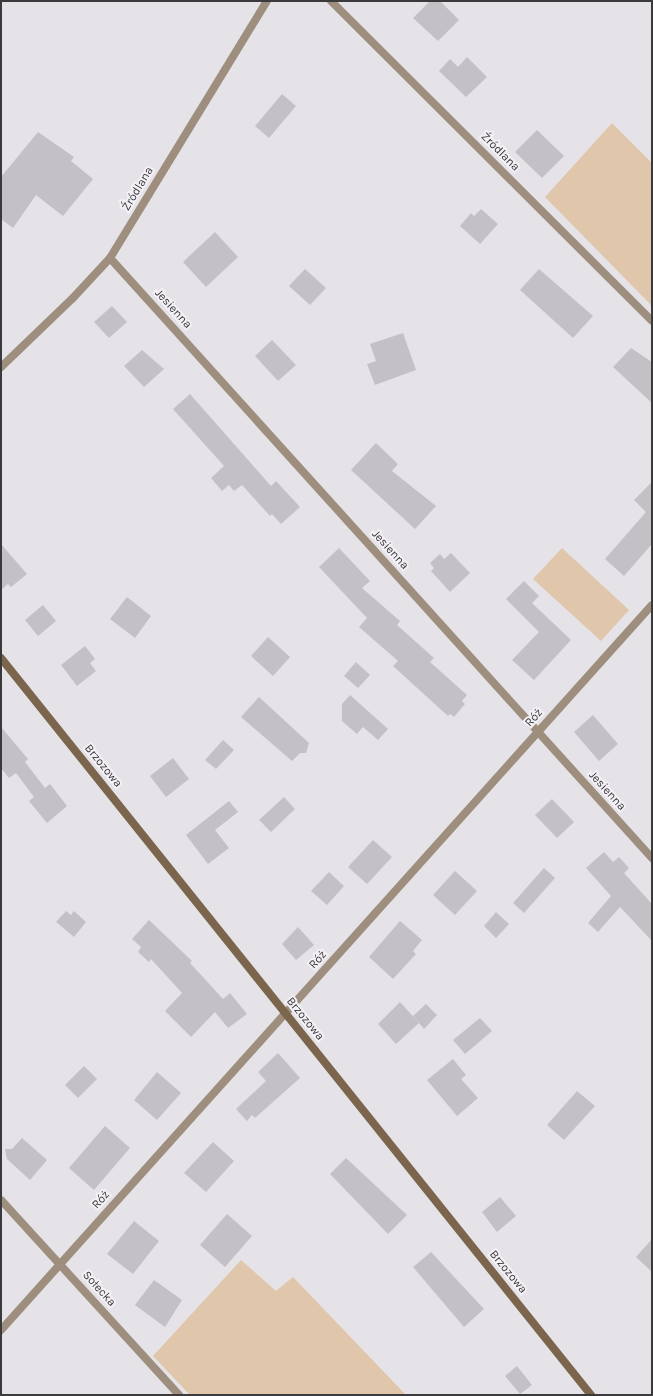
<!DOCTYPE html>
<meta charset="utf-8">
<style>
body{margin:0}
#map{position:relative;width:653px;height:1396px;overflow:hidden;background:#e5e3e8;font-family:Karla,sans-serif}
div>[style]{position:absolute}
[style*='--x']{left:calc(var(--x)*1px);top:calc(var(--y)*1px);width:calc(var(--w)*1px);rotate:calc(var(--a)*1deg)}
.green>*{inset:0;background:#e0c6ab}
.building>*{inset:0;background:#c3c1c6}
.street>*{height:8px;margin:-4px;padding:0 4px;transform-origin:4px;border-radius:4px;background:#9e8e7e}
.secondary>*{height:8px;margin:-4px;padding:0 4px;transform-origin:4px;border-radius:4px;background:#7b654d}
span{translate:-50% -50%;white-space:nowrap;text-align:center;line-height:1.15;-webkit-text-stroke:4px #f3f1f5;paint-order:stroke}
.street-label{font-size:12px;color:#3a393b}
.frame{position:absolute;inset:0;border:2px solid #3a393b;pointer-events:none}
</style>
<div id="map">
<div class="green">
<i style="clip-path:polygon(612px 123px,652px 163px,652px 306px,545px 197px)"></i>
<i style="clip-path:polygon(562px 548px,629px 610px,601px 641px,533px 579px)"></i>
<i style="clip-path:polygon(241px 1260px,276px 1291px,293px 1277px,406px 1395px,190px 1395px,153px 1356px)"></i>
</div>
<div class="building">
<i style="clip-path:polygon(430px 1px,440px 1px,459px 20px,438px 41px,413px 18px)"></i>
<i style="clip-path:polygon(467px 57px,487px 77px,466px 97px,439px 71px,450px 59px,458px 67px)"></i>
<i style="clip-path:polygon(282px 94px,296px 106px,269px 138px,255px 126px)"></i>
<i style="clip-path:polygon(537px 130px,564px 156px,542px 178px,515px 152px)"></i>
<i style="clip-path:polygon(38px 132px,74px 157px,71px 161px,93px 179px,63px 216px,36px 195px,13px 228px,1px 219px,1px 177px)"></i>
<i style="clip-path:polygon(481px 209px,498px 224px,480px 244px,460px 226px,471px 213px,474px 216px)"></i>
<i style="clip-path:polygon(215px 232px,238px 257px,206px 287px,183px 262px)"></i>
<i style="clip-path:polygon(305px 269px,326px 288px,310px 305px,289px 286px)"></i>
<i style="clip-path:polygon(539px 269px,593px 316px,573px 338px,520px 290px)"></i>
<i style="clip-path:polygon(112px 306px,127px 322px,109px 338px,94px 322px)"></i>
<i style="clip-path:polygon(403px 333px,416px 370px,375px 385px,367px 364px,376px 361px,370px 344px)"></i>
<i style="clip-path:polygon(272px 340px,296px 365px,278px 381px,255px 356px)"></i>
<i style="clip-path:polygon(631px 348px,652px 362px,652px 403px,613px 367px)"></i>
<i style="clip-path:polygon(142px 350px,164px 369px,144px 387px,124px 366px)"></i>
<i style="clip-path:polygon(190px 394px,271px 486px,276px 481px,300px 507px,281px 524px,272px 514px,270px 516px,242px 485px,234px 491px,229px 485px,222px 491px,211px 478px,224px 466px,173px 409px)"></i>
<i style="clip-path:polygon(376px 443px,398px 464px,392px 471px,436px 506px,415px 529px,351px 470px)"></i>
<i style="clip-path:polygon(652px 482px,652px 544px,624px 576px,605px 559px,646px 512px,634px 500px)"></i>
<i style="clip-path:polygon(1px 544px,27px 574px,11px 587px,8px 584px,1px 590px)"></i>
<i style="clip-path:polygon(339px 548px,370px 581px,362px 588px,400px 621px,397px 625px,434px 658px,430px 662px,467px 695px,462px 701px,465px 704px,454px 717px,450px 714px,448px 716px,393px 666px,398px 661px,359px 627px,367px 618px,319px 567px)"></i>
<i style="clip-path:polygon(451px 553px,470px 573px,450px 592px,431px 571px,434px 568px,430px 563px,440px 554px,444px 559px)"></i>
<i style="clip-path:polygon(524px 581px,539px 596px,532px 603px,571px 640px,534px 680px,512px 660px,539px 632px,506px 599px)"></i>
<i style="clip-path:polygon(127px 597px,151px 616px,135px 638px,110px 619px)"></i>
<i style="clip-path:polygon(43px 605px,56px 621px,38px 636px,25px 620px)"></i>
<i style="clip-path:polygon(268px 637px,290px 657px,273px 676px,251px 656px)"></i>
<i style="clip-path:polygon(85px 646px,95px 659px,90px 663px,96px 671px,77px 686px,61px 665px)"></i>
<i style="clip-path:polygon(356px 662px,370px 675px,358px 688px,344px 676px)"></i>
<i style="clip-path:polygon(350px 695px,388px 729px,378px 740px,363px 727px,357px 734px,342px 721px,342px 704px)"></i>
<i style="clip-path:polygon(259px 697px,309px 743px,306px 753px,300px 753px,292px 761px,241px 717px)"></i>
<i style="clip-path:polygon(593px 715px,618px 744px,599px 761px,574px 732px)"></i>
<i style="clip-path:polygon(1px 727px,28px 759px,25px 762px,45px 788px,50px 784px,67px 806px,47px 823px,29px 801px,34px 797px,16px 773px,9px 778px,1px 768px)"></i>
<i style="clip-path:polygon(223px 740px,234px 750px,216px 769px,205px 760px)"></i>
<i style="clip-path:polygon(173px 758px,189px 779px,166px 797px,150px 776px)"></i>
<i style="clip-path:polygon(284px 797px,295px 809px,271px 832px,259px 820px)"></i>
<i style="clip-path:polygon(552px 799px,574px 822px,557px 838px,535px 815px)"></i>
<i style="clip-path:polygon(229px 801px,238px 812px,215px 830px,229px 848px,208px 864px,186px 835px)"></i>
<i style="clip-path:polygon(373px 840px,392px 857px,367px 884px,348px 867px)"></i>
<i style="clip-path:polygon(604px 852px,613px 862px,619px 857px,629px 868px,624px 873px,652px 904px,652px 941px,620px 907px,598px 932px,588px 923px,611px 896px,586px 868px)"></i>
<i style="clip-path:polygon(544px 868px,555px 878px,524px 913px,513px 903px)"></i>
<i style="clip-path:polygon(455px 871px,477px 891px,455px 915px,433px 895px)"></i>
<i style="clip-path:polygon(329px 872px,344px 886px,327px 905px,311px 891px)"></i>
<i style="clip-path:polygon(66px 911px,71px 915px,74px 911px,86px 922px,74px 937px,56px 922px)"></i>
<i style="clip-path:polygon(496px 912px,509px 924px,496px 938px,484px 926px)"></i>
<i style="clip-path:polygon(149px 920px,192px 961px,190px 963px,223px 999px,230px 993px,247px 1014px,228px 1028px,215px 1012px,191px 1037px,165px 1011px,182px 993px,151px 959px,149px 962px,138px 952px,141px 947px,132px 939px)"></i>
<i style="clip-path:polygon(400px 921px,422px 940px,413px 951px,416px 954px,393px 979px,369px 957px)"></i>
<i style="clip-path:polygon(298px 927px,314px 945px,296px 960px,282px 944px)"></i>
<i style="clip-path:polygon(400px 1002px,419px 1023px,396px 1044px,378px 1024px)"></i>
<i style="clip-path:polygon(426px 1004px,437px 1015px,424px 1029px,413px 1016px)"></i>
<i style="clip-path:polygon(480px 1018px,492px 1031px,465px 1054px,453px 1040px)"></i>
<i style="clip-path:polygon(278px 1053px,300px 1078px,255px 1118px,252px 1115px,247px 1121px,236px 1109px,266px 1081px,258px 1072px)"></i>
<i style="clip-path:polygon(453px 1059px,466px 1075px,461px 1079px,478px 1098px,457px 1116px,427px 1080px)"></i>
<i style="clip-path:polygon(84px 1066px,97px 1079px,78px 1098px,65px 1085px)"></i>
<i style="clip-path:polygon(157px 1072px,181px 1093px,157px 1120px,134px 1100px)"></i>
<i style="clip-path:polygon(577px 1091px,595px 1106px,564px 1140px,547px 1125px)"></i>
<i style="clip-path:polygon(105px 1126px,130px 1148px,94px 1190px,69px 1168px)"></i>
<i style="clip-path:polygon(22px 1138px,47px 1160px,30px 1180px,7px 1159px,5px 1149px,12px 1149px)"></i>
<i style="clip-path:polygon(213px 1142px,234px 1161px,206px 1192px,184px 1173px)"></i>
<i style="clip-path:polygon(346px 1158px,407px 1215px,388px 1234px,330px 1174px)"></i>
<i style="clip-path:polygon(500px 1197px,516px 1216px,497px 1232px,482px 1212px)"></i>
<i style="clip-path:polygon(227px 1214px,252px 1236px,225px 1267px,200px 1245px)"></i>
<i style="clip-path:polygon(134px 1221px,159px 1241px,133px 1274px,107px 1254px)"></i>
<i style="clip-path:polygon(652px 1239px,652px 1272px,636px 1257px)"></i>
<i style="clip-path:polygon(431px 1252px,484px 1309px,464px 1327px,413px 1267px)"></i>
<i style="clip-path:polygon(154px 1280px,182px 1300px,165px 1327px,135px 1305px)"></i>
<i style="clip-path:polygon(517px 1366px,532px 1385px,520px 1394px,505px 1376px)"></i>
</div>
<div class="street">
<i style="--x:331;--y:1;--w:453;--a:44.9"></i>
<i style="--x:110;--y:258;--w:809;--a:47.91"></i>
<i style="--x:1;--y:367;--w:98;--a:-43.8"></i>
<i style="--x:72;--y:299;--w:56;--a:-47.2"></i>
<i style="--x:110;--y:258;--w:301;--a:-58.6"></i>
<i style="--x:1;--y:1200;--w:264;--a:47.6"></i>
<i style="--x:1;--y:1330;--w:974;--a:-48.08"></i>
</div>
<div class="secondary">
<i style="--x:1;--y:658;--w:944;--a:51.32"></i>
</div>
<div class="street-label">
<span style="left:500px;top:152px;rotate:45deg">Źródlana</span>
<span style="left:138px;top:189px;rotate:-59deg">Źródlana</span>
<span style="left:173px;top:309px;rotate:48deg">Jesienna</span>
<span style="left:390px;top:550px;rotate:48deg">Jesienna</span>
<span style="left:534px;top:718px;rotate:-48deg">Róż</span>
<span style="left:103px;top:766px;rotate:51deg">Brzozowa</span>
<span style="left:607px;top:791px;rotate:48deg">Jesienna</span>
<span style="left:318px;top:960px;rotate:-48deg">Róż</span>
<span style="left:305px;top:1019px;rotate:51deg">Brzozowa</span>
<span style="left:101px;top:1200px;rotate:-48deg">Róż</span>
<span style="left:508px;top:1272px;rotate:51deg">Brzozowa</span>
<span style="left:99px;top:1289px;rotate:48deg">Sołecka</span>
</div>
<div class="frame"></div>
</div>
